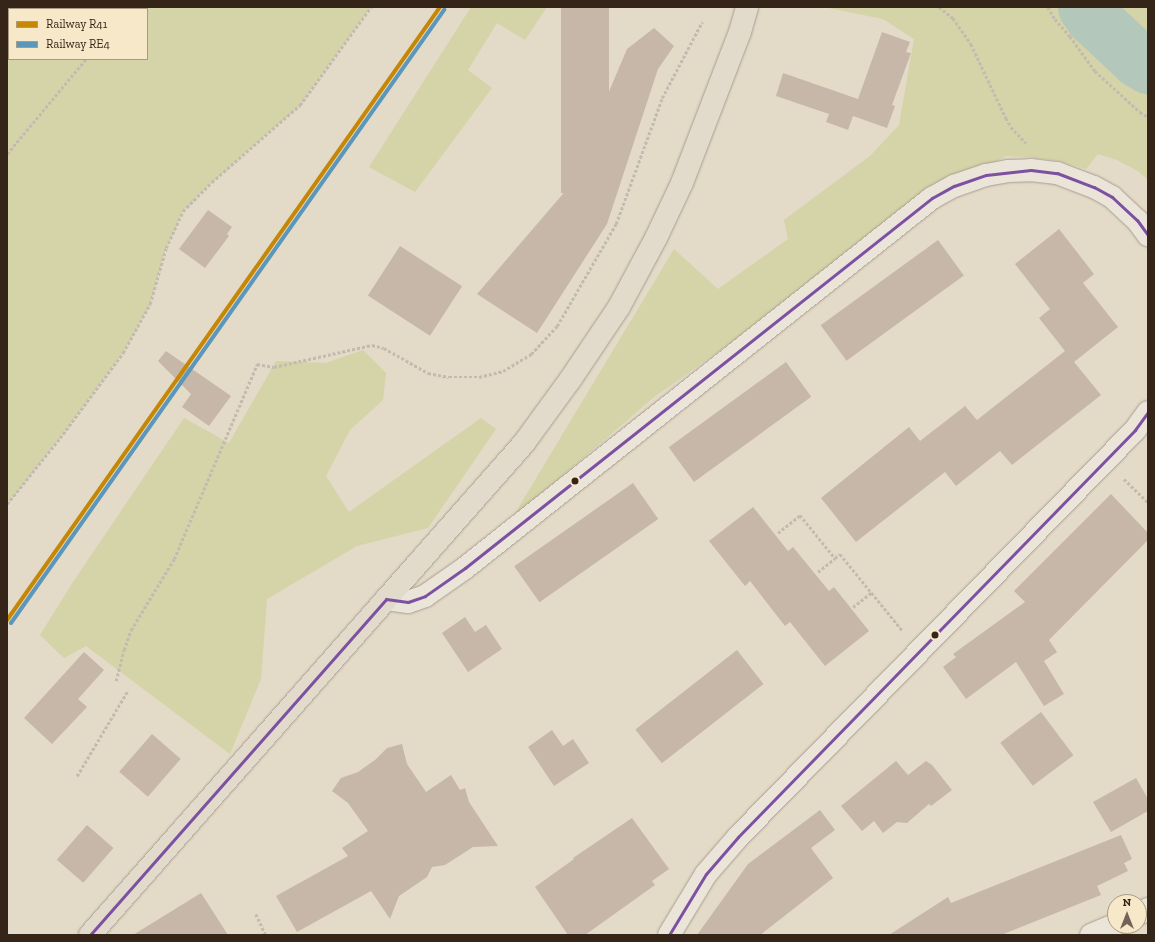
<!DOCTYPE html>
<html>
<head>
<meta charset="utf-8">
<style>
	body { margin:0 }
	#map { position:relative; width:1155px; height:942px; overflow:hidden; background:#e3dac7; font-family:"Zilla Slab",serif }
	div>[style] { position:absolute }
	.green>* { inset:0; background:#d5d3a8 }
	.river>* { height:55px; margin:-27.5px; padding:0 27.5px; transform-origin:27.5px; border-radius:27.5px; background:#b3c8ba }
	.building>* { inset:0; background:#c7b7a8; transform-origin:0 0 }
	.path>* { height:2.5px; margin-top:-1.25px; transform-origin:0; background:repeating-linear-gradient(90deg,#c3bbb0 0 3px,transparent 0 5px) }
	.roads { filter:drop-shadow(0 0 1px #a79e91) drop-shadow(0 0 1px #a79e91) }
	.minor>* { height:22px; margin:-11px; padding:0 11px; transform-origin:11px; border-radius:11px; background:#ebe4d9 }
	.major>* { height:22px; margin:-11px; padding:0 11px; transform-origin:11px; border-radius:11px; background:#e2daca }
	.bus-1>* { height:3px; margin:-1.5px; padding:0 1.5px; transform-origin:1.5px; border-radius:1.5px; background:#7c51a1 }
	.rail-1>* { height:4px; margin:-2px; padding:0 2px; transform-origin:2px; border-radius:2px; background:#c68606 }
	.rail-2>* { height:4px; margin:-2px; padding:0 2px; transform-origin:2px; border-radius:2px; background:#5b96bb }
	.dots>* { width:11px; height:11px; translate:-50% -50%; box-sizing:border-box; border:2px solid #f7e8c9; border-radius:50% }
	span { translate:-50% -50%; white-space:nowrap; text-align:center; line-height:1.15; -webkit-text-stroke:3px #f7e8c9; paint-order:stroke }
	.frame { position:absolute; inset:0; border:8px solid #352519; pointer-events:none }
	.legend { position:absolute; left:8px; top:8px; width:140px; height:52px; box-sizing:border-box; background:#f7e8c9; border:1px solid #a99a83; margin:0; padding:5px 7px; list-style:none; font-size:12px; color:#352519 }
	.legend li { display:flex; align-items:center; gap:8px; height:20px }
	.legend b { width:20px; border:1px solid #a99a83 }
	.north { position:absolute; left:1107px; top:894px; width:40px; height:40px; box-sizing:border-box; background:#f7e8c9; border:1px solid #a99a83; border-radius:50%; rotate:0deg; font-size:11px; font-weight:700; line-height:16px; text-align:center; color:#352519 }
	.north::after { content:''; display:block; margin:auto; width:14px; height:18px; background:#726456; clip-path:polygon(50% 0,100% 100%,50% 72%,0 100%) }
</style>
</head>
<body>
<div id="map">
	<div class="green">
		<i style="clip-path:polygon(evenodd,7px 7px,371px 7px,300px 105px,212px 182px,183px 211px,166px 248px,150px 304px,123px 353px,60px 438px,7px 504px,7px 7px,9px 9px,147px 9px,147px 59px,9px 59px,9px 9px)"></i>
		<i style="clip-path:polygon(471px 7px,547px 7px,525px 40px,497px 23px,468px 70px,492px 88px,415px 192px,369px 167px)"></i>
		<i style="clip-path:polygon(824px 7px,1148px 7px,1148px 180px,1138px 171px,1117px 160px,1098px 154px,1086px 169px,1059px 161px,1028px 157px,1006px 156px,950px 187px,653px 398px,511px 520px,674px 249px,718px 289px,788px 239px,784px 220px,870px 156px,899px 125px,914px 39px,883px 19px)"></i>
		<i style="clip-path:polygon(363px 350px,386px 373px,383px 400px,350px 430px,326px 476px,349px 512px,481px 418px,496px 429px,428px 528px,357px 546px,267px 599px,261px 679px,230px 754px,86px 646px,64px 658px,40px 635px,73px 582px,184px 418px,229px 443px,276px 361px,326px 363px)"></i>
	</div>
	<div class="river">
		<i style="left:1085px;top:7px;width:14px;rotate:54deg"></i>
		<i style="left:1093px;top:18px;width:62px;rotate:43deg"></i>
		<i style="left:1138px;top:60px;width:12px;rotate:31deg"></i>
	</div>
	<div class="building">
		<i style="left:561px;top:7px;width:48px;height:186px"></i>
		<i style="clip-path:polygon(654px 28px,674px 46px,658px 69px,607px 224px,537px 333px,477px 294px,568px 188px,627px 49px)"></i>
		<i style="clip-path:polygon(882px 32px,910px 42px,906px 52px,911px 53px,892px 105px,895px 106px,887px 128px,853px 116px,848px 130px,826px 122px,829px 114px,776px 96px,783px 73px,858px 99px)"></i>
		<i style="clip-path:polygon(208px 210px,232px 227px,227px 234px,229px 236px,205px 268px,179px 249px)"></i>
		<i style="clip-path:polygon(1059px 229px,1094px 274px,1083px 283px,1118px 327px,1074px 362px,1101px 395px,1012px 465px,1000px 451px,956px 486px,945px 472px,856px 542px,821px 498px,909px 427px,920px 441px,965px 406px,977px 420px,1065px 351px,1039px 318px,1050px 309px,1015px 264px)"></i>
		<i style="left:938px;top:240px;width:44px;height:145px;rotate:54deg"></i>
		<i style="left:400px;top:246px;width:74px;height:59px;rotate:33deg"></i>
		<i style="clip-path:polygon(166px 351px,231px 396px,209px 426px,182px 407px,191px 394px,158px 361px)"></i>
		<i style="left:786px;top:362px;width:43px;height:145px;rotate:54deg"></i>
		<i style="left:633px;top:483px;width:44px;height:145px;rotate:55deg"></i>
		<i style="clip-path:polygon(1111px 494px,1148px 533px,1148px 540px,1049px 640px,1057px 652px,1044px 661px,1064px 694px,1044px 706px,1016px 662px,966px 699px,943px 667px,956px 657px,953px 654px,1025px 602px,1014px 591px)"></i>
		<i style="clip-path:polygon(753px 507px,788px 551px,793px 547px,829px 591px,834px 587px,869px 631px,825px 666px,790px 622px,785px 626px,750px 581px,745px 586px,709px 541px)"></i>
		<i style="clip-path:polygon(465px 617px,475px 632px,486px 625px,502px 649px,468px 672px,442px 633px)"></i>
		<i style="left:737px;top:650px;width:43px;height:129px;rotate:52deg"></i>
		<i style="clip-path:polygon(84px 652px,104px 670px,78px 699px,87px 707px,52px 744px,24px 718px)"></i>
		<i style="left:1041px;top:712px;width:54px;height:51px;rotate:53deg"></i>
		<i style="clip-path:polygon(552px 730px,563px 746px,573px 739px,589px 763px,554px 786px,528px 747px)"></i>
		<i style="left:152px;top:734px;width:38px;height:50px;rotate:41deg"></i>
		<i style="clip-path:polygon(402px 744px,407px 764px,426px 792px,451px 775px,460px 790px,465px 788px,469px 802px,498px 846px,473px 847px,445px 865px,432px 867px,427px 877px,399px 896px,390px 919px,371px 891px,297px 932px,276px 896px,348px 856px,342px 848px,368px 831px,348px 803px,332px 791px,341px 778px,358px 772px,375px 760px,387px 748px)"></i>
		<i style="clip-path:polygon(896px 761px,908px 775px,926px 761px,932px 765px,952px 790px,931px 806px,929px 804px,907px 823px,897px 822px,883px 833px,874px 821px,862px 831px,841px 806px)"></i>
		<i style="clip-path:polygon(1136px 778px,1148px 799px,1148px 811px,1111px 832px,1093px 802px)"></i>
		<i style="clip-path:polygon(820px 810px,835px 830px,811px 848px,833px 878px,760px 935px,697px 935px,748px 864px)"></i>
		<i style="clip-path:polygon(632px 818px,669px 869px,652px 881px,655px 885px,585px 935px,568px 935px,535px 887px,574px 859px,573px 858px)"></i>
		<i style="left:87px;top:825px;width:35px;height:46px;rotate:41deg"></i>
		<i style="clip-path:polygon(1121px 835px,1132px 859px,1124px 863px,1128px 871px,1097px 886px,1101px 895px,1001px 935px,889px 935px,948px 897px,951px 903px)"></i>
		<i style="clip-path:polygon(201px 893px,228px 935px,133px 935px)"></i>
	</div>
	<div class="path">
		<i style="left:939px;top:7px;width:18px;rotate:38deg"></i>
		<i style="left:953px;top:18px;width:32px;rotate:55deg"></i>
		<i style="left:971px;top:44px;width:82px;rotate:64.7deg"></i>
		<i style="left:1006px;top:118px;width:10px;rotate:61deg"></i>
		<i style="left:1011px;top:127px;width:22px;rotate:47deg"></i>
		<i style="left:1048px;top:7px;width:14px;rotate:60deg"></i>
		<i style="left:1055px;top:19px;width:23px;rotate:49deg"></i>
		<i style="left:1070px;top:36px;width:43px;rotate:54.5deg"></i>
		<i style="left:1095px;top:71px;width:61px;rotate:42.3deg"></i>
		<i style="left:1140px;top:112px;width:9px;rotate:32deg"></i>
		<i style="left:128px;top:9px;width:3px;rotate:-45deg"></i>
		<i style="left:7px;top:154px;width:124px;rotate:-50.3deg"></i>
		<i style="left:1124px;top:479px;width:33px;rotate:44deg"></i>
		<i style="left:7px;top:504px;width:85px;rotate:-51.2deg"></i>
		<i style="left:60px;top:438px;width:106px;rotate:-53.5deg"></i>
		<i style="left:123px;top:353px;width:56px;rotate:-61.1deg"></i>
		<i style="left:150px;top:304px;width:58px;rotate:-74.1deg"></i>
		<i style="left:166px;top:248px;width:41px;rotate:-65.3deg"></i>
		<i style="left:183px;top:211px;width:41px;rotate:-45deg"></i>
		<i style="left:212px;top:182px;width:117px;rotate:-41.2deg"></i>
		<i style="left:300px;top:105px;width:121px;rotate:-54.1deg"></i>
		<i style="left:778px;top:533px;width:28px;rotate:-39deg"></i>
		<i style="left:800px;top:515px;width:55px;rotate:50.9deg"></i>
		<i style="left:835px;top:558px;width:6px;rotate:-39deg"></i>
		<i style="left:840px;top:554px;width:98px;rotate:50.8deg"></i>
		<i style="left:818px;top:572px;width:22px;rotate:-39deg"></i>
		<i style="left:853px;top:607px;width:23px;rotate:-38deg"></i>
		<i style="left:116px;top:681px;width:32px;rotate:-76deg"></i>
		<i style="left:124px;top:650px;width:21px;rotate:-71deg"></i>
		<i style="left:131px;top:630px;width:83px;rotate:-58.8deg"></i>
		<i style="left:174px;top:559px;width:212px;rotate:-66.9deg"></i>
		<i style="left:257px;top:364px;width:17px;rotate:10deg"></i>
		<i style="left:274px;top:367px;width:100px;rotate:-12.7deg"></i>
		<i style="left:372px;top:345px;width:12px;rotate:14deg"></i>
		<i style="left:384px;top:348px;width:51px;rotate:29.6deg"></i>
		<i style="left:428px;top:373px;width:21px;rotate:11deg"></i>
		<i style="left:449px;top:377px;width:30px"></i>
		<i style="left:479px;top:377px;width:25px;rotate:-14deg"></i>
		<i style="left:503px;top:371px;width:33px;rotate:-31deg"></i>
		<i style="left:531px;top:354px;width:38px;rotate:-47deg"></i>
		<i style="left:557px;top:326px;width:118px;rotate:-60deg"></i>
		<i style="left:616px;top:224px;width:134px;rotate:-69.9deg"></i>
		<i style="left:662px;top:98px;width:86px;rotate:-62.2deg"></i>
		<i style="left:77px;top:776px;width:100px;rotate:-59.3deg"></i>
		<i style="left:256px;top:914px;width:23px;rotate:65deg"></i>
	</div>
	<div class="roads">
		<div class="minor">
			<i style="left:386px;top:599px;width:22px;rotate:8deg"></i>
			<i style="left:408px;top:602px;width:18px;rotate:-19deg"></i>
			<i style="left:425px;top:596px;width:49px;rotate:-35deg"></i>
			<i style="left:465px;top:568px;width:596px;rotate:-38.39deg"></i>
			<i style="left:932px;top:198px;width:25px;rotate:-29deg"></i>
			<i style="left:954px;top:186px;width:34px;rotate:-19deg"></i>
			<i style="left:986px;top:175px;width:22px;rotate:-10deg"></i>
			<i style="left:1008px;top:171px;width:23px;rotate:-2deg"></i>
			<i style="left:1031px;top:170px;width:26px;rotate:7deg"></i>
			<i style="left:1057px;top:173px;width:40px;rotate:21deg"></i>
			<i style="left:1094px;top:187px;width:21px;rotate:29deg"></i>
			<i style="left:1112px;top:197px;width:34px;rotate:43deg"></i>
			<i style="left:1137px;top:220px;width:19px;rotate:54deg"></i>
			<i style="left:1139px;top:914px;width:10px;rotate:-29deg"></i>
			<i style="left:669px;top:935px;width:71px;rotate:-58.8deg"></i>
			<i style="left:706px;top:874px;width:49px;rotate:-49.1deg"></i>
			<i style="left:738px;top:837px;width:569px;rotate:-45.71deg"></i>
			<i style="left:1135px;top:430px;width:22px;rotate:-54deg"></i>
			<i style="left:1091px;top:935px;width:26px;rotate:-23deg"></i>
		</div>
		<div class="major">
			<i style="left:90px;top:935px;width:656px;rotate:-48.58deg"></i>
			<i style="left:524px;top:443px;width:78px;rotate:-53.9deg"></i>
			<i style="left:570px;top:380px;width:88px;rotate:-56.1deg"></i>
			<i style="left:619px;top:307px;width:78px;rotate:-61.8deg"></i>
			<i style="left:656px;top:238px;width:61px;rotate:-64.7deg"></i>
			<i style="left:682px;top:183px;width:162px;rotate:-69deg"></i>
			<i style="left:740px;top:32px;width:26px;rotate:-74deg"></i>
		</div>
	</div>
	<div class="bus-1">
		<i style="left:90px;top:935px;width:448px;rotate:-48.6deg"></i>
		<i style="left:386px;top:599px;width:22px;rotate:8deg"></i>
		<i style="left:408px;top:602px;width:18px;rotate:-19deg"></i>
		<i style="left:425px;top:596px;width:49px;rotate:-35deg"></i>
		<i style="left:465px;top:568px;width:596px;rotate:-38.39deg"></i>
		<i style="left:932px;top:198px;width:25px;rotate:-29deg"></i>
		<i style="left:954px;top:186px;width:34px;rotate:-19deg"></i>
		<i style="left:986px;top:175px;width:45px;rotate:-6.3deg"></i>
		<i style="left:1031px;top:170px;width:26px;rotate:7deg"></i>
		<i style="left:1057px;top:173px;width:40px;rotate:21deg"></i>
		<i style="left:1094px;top:187px;width:21px;rotate:29deg"></i>
		<i style="left:1112px;top:197px;width:34px;rotate:43deg"></i>
		<i style="left:1137px;top:220px;width:19px;rotate:54deg"></i>
		<i style="left:669px;top:935px;width:71px;rotate:-58.8deg"></i>
		<i style="left:706px;top:874px;width:49px;rotate:-49.1deg"></i>
		<i style="left:738px;top:837px;width:569px;rotate:-45.71deg"></i>
		<i style="left:1135px;top:430px;width:22px;rotate:-54deg"></i>
	</div>
	<div class="rail-1">
		<i style="left:7px;top:620px;width:751px;rotate:-54.76deg"></i>
	</div>
	<div class="rail-2">
		<i style="left:11px;top:623px;width:751px;rotate:-54.76deg"></i>
	</div>
	<div class="dots">
		<i style="left:575px;top:481px;background:#352519"></i>
		<i style="left:935px;top:635px;background:#352519"></i>
	</div>
	<div class="frame"></div>
	<ul class="legend">
	<li><b style="height:5px;background:#c68606"></b>Railway R41</li>
	<li><b style="height:5px;background:#5b96bb"></b>Railway RE4</li>
	</ul>
	<div class="north">N</div>
</div>
</body>
</html>
